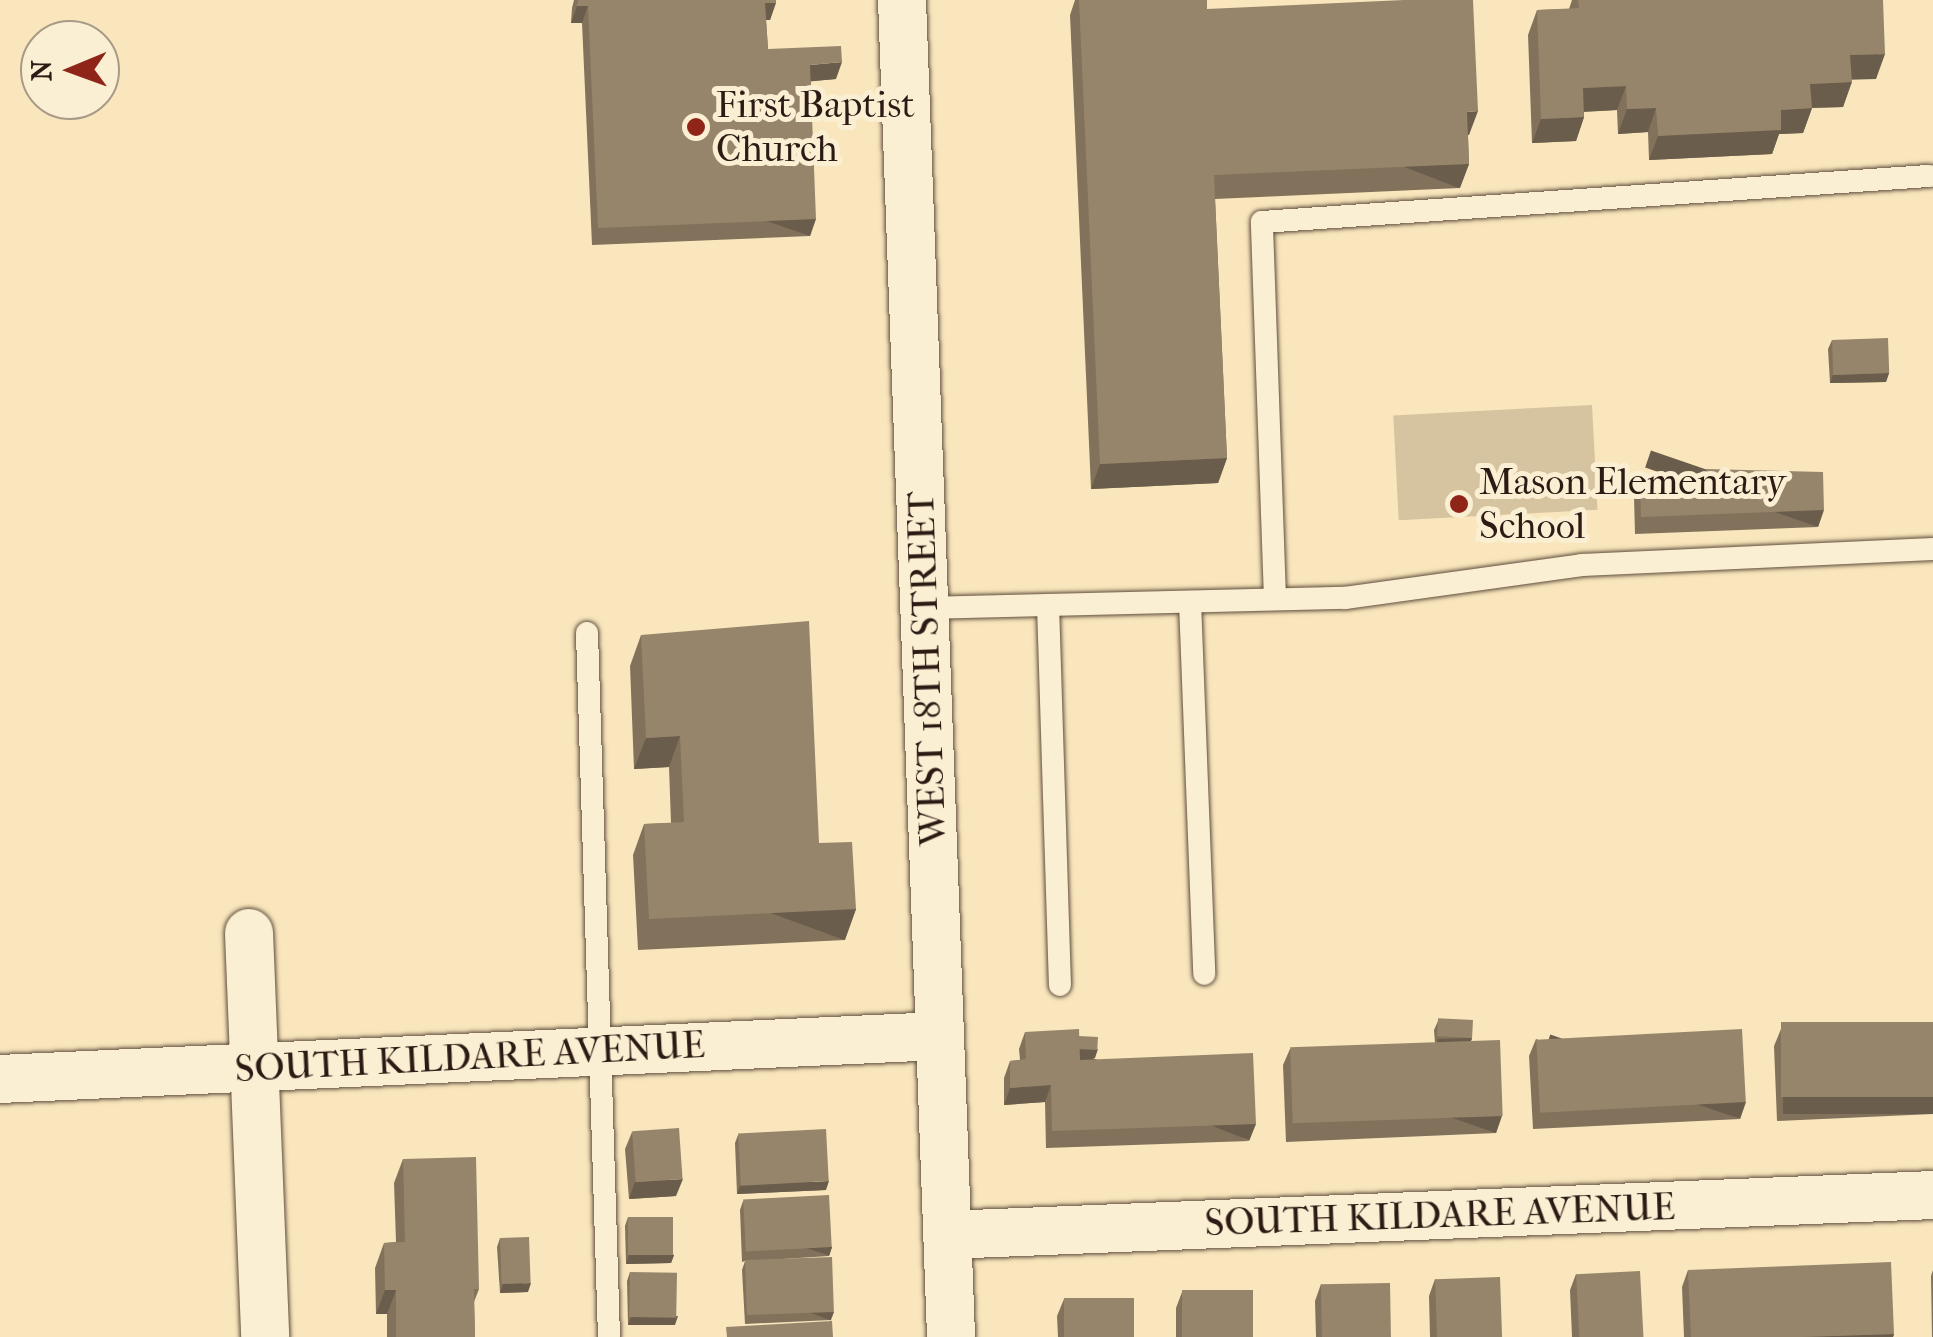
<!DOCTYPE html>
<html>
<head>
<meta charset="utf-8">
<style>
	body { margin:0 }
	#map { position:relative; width:1933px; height:1337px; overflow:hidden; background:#f9e6bc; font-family:"IM FELL French Canon",serif }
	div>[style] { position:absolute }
	.green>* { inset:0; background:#d6c39f; transform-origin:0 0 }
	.roads { filter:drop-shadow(0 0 2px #5f4e3e) drop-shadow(0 0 2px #5f4e3e) }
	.lane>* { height:22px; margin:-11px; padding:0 11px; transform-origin:11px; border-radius:11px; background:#fbefd3 }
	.street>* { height:48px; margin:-24px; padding:0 24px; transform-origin:24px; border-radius:24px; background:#fbefd3 }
	.wall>* { inset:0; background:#82725c }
	.shaded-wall>* { inset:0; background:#6a5d4b; transform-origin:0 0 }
	.building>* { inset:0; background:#97856b; transform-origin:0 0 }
	.dots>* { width:28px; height:28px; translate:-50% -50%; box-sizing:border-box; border:5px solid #fbefd3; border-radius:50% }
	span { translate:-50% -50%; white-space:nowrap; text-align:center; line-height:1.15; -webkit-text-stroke:10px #fbefd3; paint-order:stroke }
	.poi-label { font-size:38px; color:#2c1b14 }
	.left { translate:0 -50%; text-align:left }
	.street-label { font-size:38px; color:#2c1b14 }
	.north { position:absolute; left:20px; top:20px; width:100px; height:100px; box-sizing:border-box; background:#fbefd3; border:2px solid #a89a87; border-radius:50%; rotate:269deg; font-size:28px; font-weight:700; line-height:40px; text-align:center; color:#2c1b14 }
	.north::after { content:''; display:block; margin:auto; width:35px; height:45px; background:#8f2418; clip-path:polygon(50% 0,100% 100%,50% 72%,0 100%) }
</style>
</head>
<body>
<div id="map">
	<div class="green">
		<i style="left:1592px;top:405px;width:105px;height:199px;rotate:87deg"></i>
	</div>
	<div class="roads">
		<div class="lane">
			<i style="left:1275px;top:599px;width:377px;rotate:-92deg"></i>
			<i style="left:1262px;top:222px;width:669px;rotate:-3.95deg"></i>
			<i style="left:1190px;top:602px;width:372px;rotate:87.8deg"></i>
			<i style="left:1048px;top:605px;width:380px;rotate:88.2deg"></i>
			<i style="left:924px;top:608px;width:421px;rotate:-1.4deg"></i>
			<i style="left:1345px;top:598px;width:239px;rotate:-7.9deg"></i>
			<i style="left:1582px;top:565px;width:351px;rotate:-2.6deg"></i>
			<i style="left:587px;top:633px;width:704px;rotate:88.21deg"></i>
		</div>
		<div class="street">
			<i style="left:902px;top:0;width:1338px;rotate:87.9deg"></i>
			<i style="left:249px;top:933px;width:404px;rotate:87.7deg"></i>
			<i style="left:0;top:1079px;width:941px;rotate:-2.62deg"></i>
			<i style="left:947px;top:1235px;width:987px;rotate:-2.32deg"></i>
		</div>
	</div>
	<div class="wall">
		<i style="clip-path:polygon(574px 0,776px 0,770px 20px,766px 20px,768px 49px,836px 79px,811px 81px,810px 236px,592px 245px,582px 23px,571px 23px,572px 8px)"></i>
		<i style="clip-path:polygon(1075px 0,1207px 0,1207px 9px,1469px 135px,1468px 135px,1469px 164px,1460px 188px,1215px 199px,1227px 458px,1218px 483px,1091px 489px,1070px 15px)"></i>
		<i style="clip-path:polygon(1572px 0,1883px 0,1876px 79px,1852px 79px,1843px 107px,1812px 108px,1803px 133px,1779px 134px,1772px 154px,1649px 160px,1648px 132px,1618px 134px,1617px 110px,1584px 112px,1584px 117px,1576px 141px,1532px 143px,1528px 35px,1537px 10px,1569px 9px)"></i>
		<i style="clip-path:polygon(1832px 340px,1889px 373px,1886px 382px,1830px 383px,1828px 349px)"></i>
		<i style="clip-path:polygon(1706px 469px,1818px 527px,1635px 534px,1634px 497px,1640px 480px,1703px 477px)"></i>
		<i style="clip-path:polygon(641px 635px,819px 843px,856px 909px,845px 940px,638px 950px,633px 855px,644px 824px,671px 823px,669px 767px,634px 769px,630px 666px)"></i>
		<i style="clip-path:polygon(1438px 1021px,1472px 1038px,1471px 1041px,1496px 1133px,1286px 1142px,1283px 1065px,1290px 1049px,1435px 1043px,1434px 1030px)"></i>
		<i style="clip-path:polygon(1933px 1022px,1933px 1114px,1777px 1121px,1774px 1046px,1781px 1029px)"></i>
		<i style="clip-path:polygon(1025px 1032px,1079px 1036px,1095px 1058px,1080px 1057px,1080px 1060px,1249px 1141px,1046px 1148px,1045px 1102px,1004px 1105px,1004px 1078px,1010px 1061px,1020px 1060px,1019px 1049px)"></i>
		<i style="clip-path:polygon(1536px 1039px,1740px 1119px,1533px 1129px,1529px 1056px)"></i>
		<i style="clip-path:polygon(632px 1132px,676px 1196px,629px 1199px,625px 1149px)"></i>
		<i style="clip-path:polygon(738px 1135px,826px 1190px,737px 1194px,735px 1143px)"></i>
		<i style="clip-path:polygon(403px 1159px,479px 1289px,474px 1302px,475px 1337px,387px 1337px,387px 1314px,376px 1314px,375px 1268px,384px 1243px,396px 1242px,394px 1183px)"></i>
		<i style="clip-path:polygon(743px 1201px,832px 1247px,829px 1256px,768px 1260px,831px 1320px,745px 1324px,742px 1270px,745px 1261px,742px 1262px,740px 1210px)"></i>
		<i style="clip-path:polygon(628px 1217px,674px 1255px,671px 1263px,626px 1264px,625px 1226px)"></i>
		<i style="clip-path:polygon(500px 1238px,528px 1292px,500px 1293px,497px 1247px)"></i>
		<i style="clip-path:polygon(1688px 1270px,1894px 1334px,1893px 1337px,1684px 1337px,1682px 1287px)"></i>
		<i style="clip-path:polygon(1933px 1270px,1933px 1337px,1932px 1337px,1931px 1276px)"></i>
		<i style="clip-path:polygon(630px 1272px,675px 1325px,628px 1325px,627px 1281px)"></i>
		<i style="clip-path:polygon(1576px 1274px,1643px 1337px,1572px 1337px,1570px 1290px)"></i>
		<i style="clip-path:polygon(1435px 1279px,1502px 1337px,1430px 1337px,1429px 1296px)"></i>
		<i style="clip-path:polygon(1321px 1284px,1391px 1337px,1316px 1337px,1315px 1301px)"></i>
		<i style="clip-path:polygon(1182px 1292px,1253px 1337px,1176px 1337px,1176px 1308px)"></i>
		<i style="clip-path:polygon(1064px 1299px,1134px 1337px,1058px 1337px,1057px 1316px)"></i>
	</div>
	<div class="shaded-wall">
		<i style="clip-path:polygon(765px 3px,776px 3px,770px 20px,759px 20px)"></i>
		<i style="clip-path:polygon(577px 6px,588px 6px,582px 23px,571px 23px)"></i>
		<i style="clip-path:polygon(1885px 54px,1876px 79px,1841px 80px,1850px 55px)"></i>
		<i style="clip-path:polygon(842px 62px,836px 79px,804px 82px,810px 65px)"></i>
		<i style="clip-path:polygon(1852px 82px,1843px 107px,1802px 108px,1810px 84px)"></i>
		<i style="clip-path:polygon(1626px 86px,1617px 110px,1574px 112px,1583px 88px)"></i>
		<i style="clip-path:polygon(1656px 108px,1648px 132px,1618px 134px,1627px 109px)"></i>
		<i style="clip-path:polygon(1812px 108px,1803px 133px,1779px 134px,1772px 154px,1649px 160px,1658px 136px,1781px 110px)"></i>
		<i style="clip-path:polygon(1478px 111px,1469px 135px,1458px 136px,1467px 112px)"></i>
		<i style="clip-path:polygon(1584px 117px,1576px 141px,1532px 143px,1541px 119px)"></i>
		<i style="left:1469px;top:164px;width:26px;height:255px;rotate:111deg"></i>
		<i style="left:816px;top:219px;width:18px;height:218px;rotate:109deg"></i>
		<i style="clip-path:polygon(1889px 373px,1886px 382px,1830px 383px,1833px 375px)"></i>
		<i style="clip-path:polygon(1227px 458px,1218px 483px,1091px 489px,1100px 464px)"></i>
		<i style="left:1824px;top:510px;width:18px;height:183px;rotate:109deg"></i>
		<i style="clip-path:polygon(680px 736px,669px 767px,634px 769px,646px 738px)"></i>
		<i style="left:856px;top:909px;width:33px;height:207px;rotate:110deg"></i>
		<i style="clip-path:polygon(1472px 1038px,1469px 1047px,1435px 1048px,1438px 1039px)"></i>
		<i style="clip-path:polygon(1079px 1049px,1098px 1049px,1095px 1058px,1075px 1057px)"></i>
		<i style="clip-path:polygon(1051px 1085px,1045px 1102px,1004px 1105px,1010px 1088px)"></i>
		<i style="left:1933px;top:1097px;width:17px;height:150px;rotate:90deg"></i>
		<i style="left:1746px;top:1102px;width:18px;height:207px;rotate:109deg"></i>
		<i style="left:1502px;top:1116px;width:18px;height:210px;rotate:109deg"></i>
		<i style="left:1256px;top:1124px;width:18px;height:204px;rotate:112deg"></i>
		<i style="clip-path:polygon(683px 1179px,676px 1196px,629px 1199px,635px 1182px)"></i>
		<i style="clip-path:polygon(829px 1181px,826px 1190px,737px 1194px,740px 1186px)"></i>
		<i style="left:832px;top:1247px;width:9px;height:87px;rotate:108deg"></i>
		<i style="clip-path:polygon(629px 1255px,674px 1255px,671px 1263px,626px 1264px)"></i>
		<i style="clip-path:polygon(531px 1283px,528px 1292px,500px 1293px,503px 1284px)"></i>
		<i style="clip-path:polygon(385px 1290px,396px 1290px,387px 1314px,376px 1314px)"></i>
		<i style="left:834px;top:1312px;width:9px;height:86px;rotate:111deg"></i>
		<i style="clip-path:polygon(678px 1316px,675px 1325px,628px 1325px,631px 1317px)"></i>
		<i style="clip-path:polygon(1894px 1334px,1893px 1337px,1802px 1337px)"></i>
	</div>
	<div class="building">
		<i style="clip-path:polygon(578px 0,776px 0,776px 3px,765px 3px,768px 49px,841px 46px,842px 62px,810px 65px,816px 219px,598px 228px,588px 6px,577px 6px)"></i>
		<i style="clip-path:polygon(1079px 0,1207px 0,1207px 9px,1404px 0,1473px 0,1478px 111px,1467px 112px,1469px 164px,1214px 175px,1227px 458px,1100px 464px)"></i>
		<i style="clip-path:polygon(1578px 0,1883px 0,1885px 54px,1850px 55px,1852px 82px,1810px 84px,1812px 108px,1781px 110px,1781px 130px,1658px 136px,1656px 108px,1627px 109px,1626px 86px,1583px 88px,1584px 117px,1541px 119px,1537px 10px,1579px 8px)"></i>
		<i style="left:1888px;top:338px;width:35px;height:56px;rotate:88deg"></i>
		<i style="clip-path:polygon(1706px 469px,1823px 472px,1824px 510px,1641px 517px,1640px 480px,1706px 477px)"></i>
		<i style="clip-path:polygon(809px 621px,819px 843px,852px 842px,856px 909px,649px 919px,644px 824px,684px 822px,680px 736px,646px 738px,641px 635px)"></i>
		<i style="left:1473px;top:1020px;width:18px;height:35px;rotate:93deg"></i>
		<i style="left:1933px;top:1022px;width:75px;height:152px;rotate:90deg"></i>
		<i style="clip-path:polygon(1079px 1029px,1080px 1060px,1253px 1053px,1256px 1124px,1052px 1131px,1051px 1085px,1010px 1088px,1010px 1061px,1026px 1059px,1025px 1032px)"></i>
		<i style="left:1742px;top:1029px;width:73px;height:206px;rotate:87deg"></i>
		<i style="left:1079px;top:1036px;width:19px;height:13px;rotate:3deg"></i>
		<i style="left:1500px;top:1040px;width:76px;height:210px;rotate:88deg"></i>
		<i style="left:679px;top:1128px;width:51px;height:47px;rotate:86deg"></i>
		<i style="left:826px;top:1129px;width:52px;height:88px;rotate:87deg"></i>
		<i style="clip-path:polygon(476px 1157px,479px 1289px,474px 1289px,475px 1337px,396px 1337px,396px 1290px,385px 1290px,384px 1243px,405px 1242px,403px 1159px)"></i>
		<i style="left:829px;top:1195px;width:52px;height:86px;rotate:87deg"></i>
		<i style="left:628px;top:1217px;width:45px;height:38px"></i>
		<i style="left:529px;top:1237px;width:46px;height:29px;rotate:88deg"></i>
		<i style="left:832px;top:1257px;width:55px;height:87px;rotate:88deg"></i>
		<i style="clip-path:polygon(1891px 1262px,1894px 1334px,1802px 1337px,1691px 1337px,1688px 1270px)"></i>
		<i style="left:1640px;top:1271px;width:66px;height:64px;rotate:87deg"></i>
		<i style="left:630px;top:1272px;width:47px;height:45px;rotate:1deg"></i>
		<i style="left:1500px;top:1277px;width:60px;height:65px;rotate:88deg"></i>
		<i style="left:1390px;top:1283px;width:54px;height:69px;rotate:89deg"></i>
		<i style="left:1253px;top:1290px;width:47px;height:71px;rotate:90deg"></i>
		<i style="left:1134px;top:1298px;width:39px;height:70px;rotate:90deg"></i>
		<i style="clip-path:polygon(832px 1321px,833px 1337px,727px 1337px,726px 1327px)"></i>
	</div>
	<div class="dots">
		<i style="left:696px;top:127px;background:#8f2418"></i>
		<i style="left:1459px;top:504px;background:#8f2418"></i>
	</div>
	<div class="poi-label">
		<span class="left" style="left:716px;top:127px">First Baptist<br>Church</span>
		<span class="left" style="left:1479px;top:504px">Mason Elementary<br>School</span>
	</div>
	<div class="street-label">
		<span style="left:927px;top:669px;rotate:-92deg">WEST 18TH STREET</span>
		<span style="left:470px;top:1057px;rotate:-3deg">SOUTH KILDARE AVENUE</span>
		<span style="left:1440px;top:1215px;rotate:-2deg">SOUTH KILDARE AVENUE</span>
	</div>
	<div class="north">N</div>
</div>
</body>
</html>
